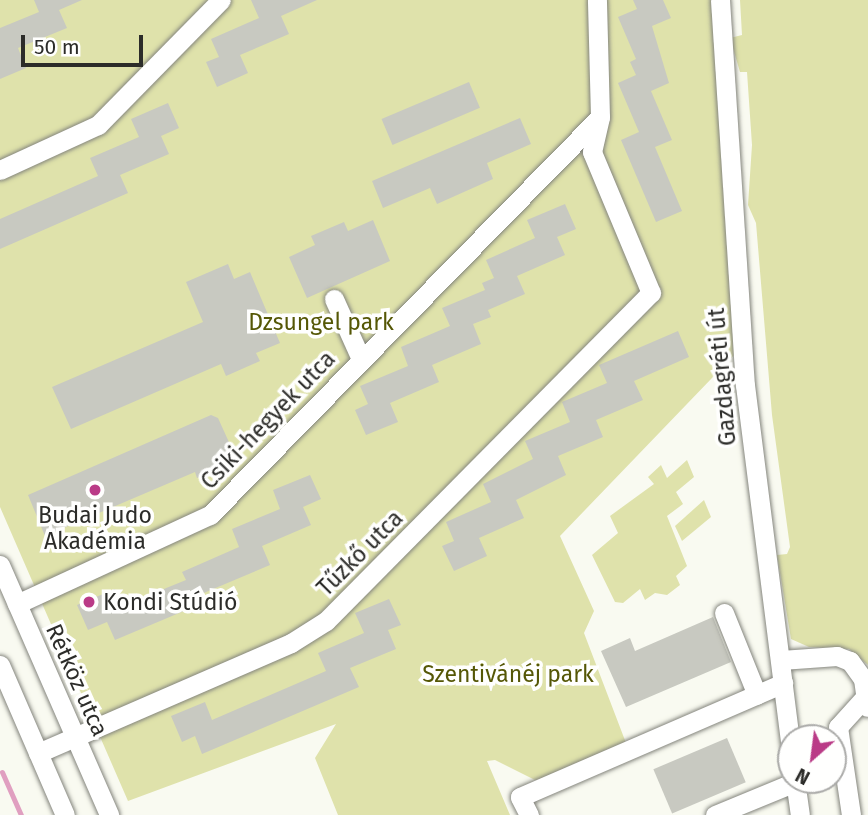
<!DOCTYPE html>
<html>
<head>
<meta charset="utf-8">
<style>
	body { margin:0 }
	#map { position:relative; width:868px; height:815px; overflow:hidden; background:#f9faf1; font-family:"Fira Sans",sans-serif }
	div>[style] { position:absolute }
	.green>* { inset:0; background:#dfe2ab }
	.stream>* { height:5px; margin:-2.5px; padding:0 2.5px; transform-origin:2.5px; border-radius:2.5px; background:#e09fc0 }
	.building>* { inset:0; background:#c8c9c1; transform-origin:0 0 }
	.roads { filter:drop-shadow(0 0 2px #84857d) drop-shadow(0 0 2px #84857d) }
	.minor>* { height:19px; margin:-9.5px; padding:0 9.5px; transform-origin:9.5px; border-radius:9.5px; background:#fff }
	.dots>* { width:19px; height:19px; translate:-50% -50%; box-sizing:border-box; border:4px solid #fffffe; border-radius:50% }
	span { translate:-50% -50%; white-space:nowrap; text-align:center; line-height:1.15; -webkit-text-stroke:7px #fffffe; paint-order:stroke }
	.park-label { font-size:23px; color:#555706 }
	.street-label { font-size:23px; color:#2c2c29 }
	.poi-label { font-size:23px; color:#2c2c29 }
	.left { translate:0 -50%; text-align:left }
	.north { position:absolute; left:777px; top:724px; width:70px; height:70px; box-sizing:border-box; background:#fffffe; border:2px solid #ababa9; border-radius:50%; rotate:208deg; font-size:19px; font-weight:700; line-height:28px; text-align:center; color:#2c2c29 }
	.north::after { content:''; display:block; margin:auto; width:24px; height:32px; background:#ba3b87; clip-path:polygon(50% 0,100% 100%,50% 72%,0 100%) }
	.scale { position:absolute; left:21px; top:35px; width:122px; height:32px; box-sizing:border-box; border:4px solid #2c2c29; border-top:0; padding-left:9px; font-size:21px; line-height:24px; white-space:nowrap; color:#2c2c29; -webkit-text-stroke:5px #fffffe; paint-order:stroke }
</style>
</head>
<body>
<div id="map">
	<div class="green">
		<i style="clip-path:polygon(0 0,711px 0,737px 352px,560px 536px,594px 611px,584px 633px,626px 743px,537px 781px,495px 760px,487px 761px,510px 815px,338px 815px,315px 758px,336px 724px,128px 801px,0 507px)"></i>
		<i style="clip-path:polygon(740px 0,868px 0,868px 665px,849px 649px,809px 647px,791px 639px,777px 555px,787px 554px,790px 547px,772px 415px,756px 223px,748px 205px,752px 145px,747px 72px,740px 72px,730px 38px,742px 35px)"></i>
		<i style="clip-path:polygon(687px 460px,694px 477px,676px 492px,683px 504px,667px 516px,687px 566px,676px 576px,680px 585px,667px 595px,655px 593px,645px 600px,640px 589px,623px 603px,615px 602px,592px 555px,618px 533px,610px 516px,654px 484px,648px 477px,661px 465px,667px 478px)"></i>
		<i style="clip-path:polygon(704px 500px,711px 517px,682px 541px,675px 526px)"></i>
	</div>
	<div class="stream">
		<i style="left:2px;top:772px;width:47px;rotate:66.2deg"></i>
	</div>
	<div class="building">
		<i style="clip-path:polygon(34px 0,82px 0,59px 10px,67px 28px,18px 48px,26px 68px,0 79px,0 28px,39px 12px)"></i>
		<i style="clip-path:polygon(251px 0,317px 0,281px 16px,289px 34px,240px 55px,248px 73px,217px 87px,206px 62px,219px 57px,211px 39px,259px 18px)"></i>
		<i style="clip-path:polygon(633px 0,663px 0,671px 18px,652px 26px,669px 83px,651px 91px,672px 140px,655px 147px,682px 211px,656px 222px,621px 140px,639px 132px,618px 83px,636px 75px,630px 62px,636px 59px,618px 17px,637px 9px)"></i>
		<i style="left:469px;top:82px;width:28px;height:95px;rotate:67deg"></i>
		<i style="clip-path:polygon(168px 103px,179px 128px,161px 136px,169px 154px,120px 175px,128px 193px,0 249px,0 219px,98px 176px,90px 158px,139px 137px,131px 119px)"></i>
		<i style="clip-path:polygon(520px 118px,531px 144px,487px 163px,493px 179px,437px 204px,430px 188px,383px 208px,372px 181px)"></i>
		<i style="clip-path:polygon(565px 204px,576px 229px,557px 237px,565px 255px,517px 276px,525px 294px,488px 310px,491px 317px,473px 324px,481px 344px,432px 365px,439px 382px,390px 403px,398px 422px,366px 435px,355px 410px,368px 404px,360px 386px,408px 366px,401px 347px,450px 326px,442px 308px,485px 290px,482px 283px,494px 278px,486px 260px,535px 238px,527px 220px)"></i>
		<i style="clip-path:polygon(373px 220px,390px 261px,307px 298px,289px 257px,315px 245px,311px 236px,344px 222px,348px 231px)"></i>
		<i style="clip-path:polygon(228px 264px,234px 279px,250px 272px,280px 343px,256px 353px,260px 361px,226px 376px,221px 364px,71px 429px,52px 387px,203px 322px,186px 282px)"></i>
		<i style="clip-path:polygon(678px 331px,689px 357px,634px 381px,643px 400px,596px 420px,603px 437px,558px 456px,566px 475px,516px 500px,524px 518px,479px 538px,487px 556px,454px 571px,442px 546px,454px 541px,446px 522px,491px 502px,483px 484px,533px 459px,525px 441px,570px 422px,562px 402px,607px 383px,599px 365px)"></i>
		<i style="clip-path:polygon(211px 415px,218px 418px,233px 451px,223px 455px,227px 465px,197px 478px,195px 472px,45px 536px,28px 495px)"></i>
		<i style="clip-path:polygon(310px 475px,321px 499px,303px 507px,311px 525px,262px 546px,270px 565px,187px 600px,191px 608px,115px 640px,107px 622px,88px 630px,77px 605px,115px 589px,122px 606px,186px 580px,182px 572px,239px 547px,232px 529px,280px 509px,273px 490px)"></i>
		<i style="clip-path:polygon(389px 599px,401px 625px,388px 630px,396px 649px,350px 668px,359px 687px,202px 754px,195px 736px,182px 742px,171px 716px,205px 702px,212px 720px,326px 671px,318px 653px,364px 633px,355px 613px)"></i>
		<i style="clip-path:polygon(713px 617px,731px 662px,626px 707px,601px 651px,630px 638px,635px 651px)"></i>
		<i style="left:727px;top:738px;width:48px;height:80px;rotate:67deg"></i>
	</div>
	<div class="roads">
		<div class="minor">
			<i style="left:720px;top:0;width:386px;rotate:86.3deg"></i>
			<i style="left:745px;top:385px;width:366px;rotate:82.8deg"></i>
			<i style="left:0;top:170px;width:108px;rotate:-24.7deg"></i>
			<i style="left:98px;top:125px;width:175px;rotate:-45.5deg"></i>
			<i style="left:334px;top:299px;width:66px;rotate:65.8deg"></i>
			<i style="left:0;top:565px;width:273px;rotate:66.4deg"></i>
			<i style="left:17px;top:604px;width:213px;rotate:-24.8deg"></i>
			<i style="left:210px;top:515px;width:556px;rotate:-45.58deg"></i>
			<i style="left:724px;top:613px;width:88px;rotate:68.1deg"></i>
			<i style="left:781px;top:660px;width:56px;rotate:-4.1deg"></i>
			<i style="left:837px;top:656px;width:14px;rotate:21deg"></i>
			<i style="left:850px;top:661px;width:22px;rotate:54deg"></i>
			<i style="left:863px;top:679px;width:28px;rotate:82deg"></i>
			<i style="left:0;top:665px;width:163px;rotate:66.6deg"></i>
			<i style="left:38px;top:753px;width:276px;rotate:-23.5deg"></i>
			<i style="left:291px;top:643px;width:41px;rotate:-32.2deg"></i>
			<i style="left:326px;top:621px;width:462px;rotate:-45.3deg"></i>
			<i style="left:651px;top:293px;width:153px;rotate:-112.7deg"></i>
			<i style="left:592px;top:152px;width:36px;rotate:-77deg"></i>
			<i style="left:600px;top:117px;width:117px;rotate:-91.5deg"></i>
			<i style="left:795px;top:780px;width:35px;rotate:82deg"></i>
			<i style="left:529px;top:815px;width:20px;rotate:-117deg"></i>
			<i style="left:520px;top:797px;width:287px;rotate:-23.4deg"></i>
			<i style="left:715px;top:815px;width:87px;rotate:-22.4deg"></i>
			<i style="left:851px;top:815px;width:89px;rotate:-98.4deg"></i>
			<i style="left:838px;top:727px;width:42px;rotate:-47.9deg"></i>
		</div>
	</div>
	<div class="dots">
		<i style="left:95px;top:490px;background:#ba3b87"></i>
		<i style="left:89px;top:602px;background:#ba3b87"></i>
	</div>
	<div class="park-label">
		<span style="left:321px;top:322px">Dzsungel park</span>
		<span style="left:508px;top:674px">Szentivánéj park</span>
	</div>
	<div class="street-label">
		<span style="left:722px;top:377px;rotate:-95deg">Gazdagréti út</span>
		<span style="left:268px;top:420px;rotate:-46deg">Csiki-hegyek utca</span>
		<span style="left:360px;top:553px;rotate:-45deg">Tűzkő utca</span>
		<span style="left:77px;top:680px;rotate:66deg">Rétköz utca</span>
	</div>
	<div class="poi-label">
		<span style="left:95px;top:528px">Budai Judo<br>Akadémia</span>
		<span class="left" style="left:103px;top:602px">Kondi Stúdió</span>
	</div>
	<div class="north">N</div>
	<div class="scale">50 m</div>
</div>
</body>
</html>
